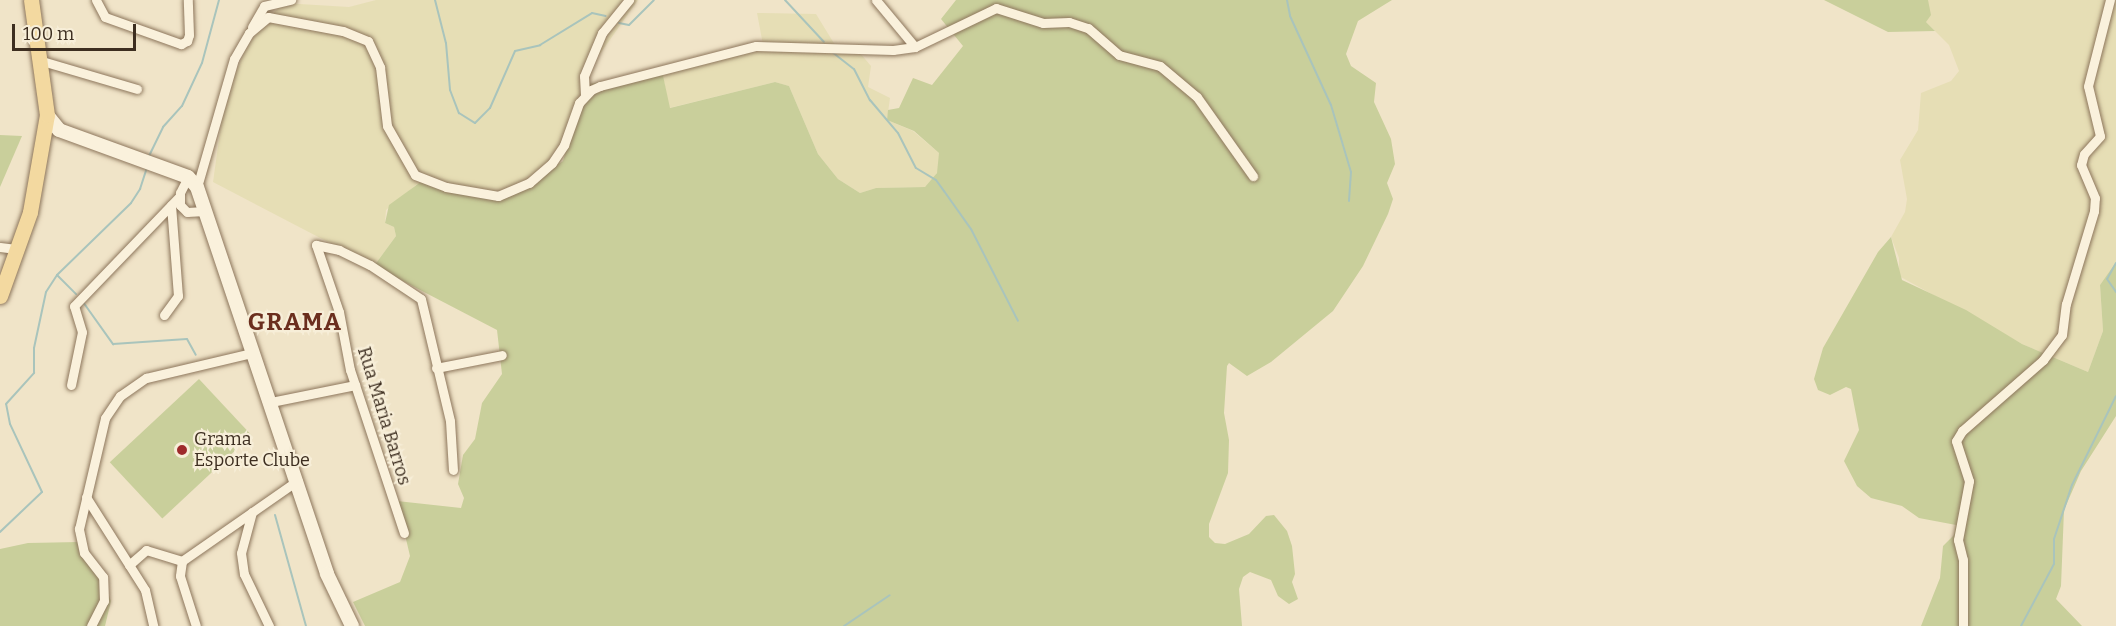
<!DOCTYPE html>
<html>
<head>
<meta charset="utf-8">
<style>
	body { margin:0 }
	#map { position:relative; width:2116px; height:626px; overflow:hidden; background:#f0e4c8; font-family:Bitter,serif }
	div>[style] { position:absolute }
	.farmland>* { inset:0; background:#e6deb5 }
	.green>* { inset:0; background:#c9cf9b; transform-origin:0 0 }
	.stream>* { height:2px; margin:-1px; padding:0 1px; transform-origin:1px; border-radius:1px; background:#a9c4bc }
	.roads { filter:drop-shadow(0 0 2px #8d765c) drop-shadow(0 0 2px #8d765c) }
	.street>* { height:9px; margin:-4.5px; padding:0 4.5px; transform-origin:4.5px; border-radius:4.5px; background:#faf1dc }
	.secondary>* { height:14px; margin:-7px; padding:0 7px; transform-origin:7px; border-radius:7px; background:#faf1dc }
	.primary>* { height:15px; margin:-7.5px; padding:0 7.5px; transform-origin:7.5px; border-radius:7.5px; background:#f3d9a0 }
	.dots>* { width:16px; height:16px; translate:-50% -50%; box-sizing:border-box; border:3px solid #f7eed8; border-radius:50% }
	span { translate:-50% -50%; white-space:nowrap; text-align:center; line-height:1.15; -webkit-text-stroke:4.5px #f7eed8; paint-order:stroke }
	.street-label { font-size:18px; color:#3d2e20 }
	.poi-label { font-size:18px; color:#3d2e20 }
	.left { translate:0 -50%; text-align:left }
	.district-label { font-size:24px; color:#6b2e1e; font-weight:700; letter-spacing:1.5px }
	.scale { position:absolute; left:12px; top:24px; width:124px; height:27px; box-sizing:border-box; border:3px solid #3d2e20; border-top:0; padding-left:8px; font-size:18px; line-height:21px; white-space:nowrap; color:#3d2e20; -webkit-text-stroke:4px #f7eed8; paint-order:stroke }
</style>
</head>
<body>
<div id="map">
	<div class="farmland">
		<i style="clip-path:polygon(376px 0,638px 0,590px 68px,570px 142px,558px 166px,506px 198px,417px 184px,386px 210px,385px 223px,394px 227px,396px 236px,374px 266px,213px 182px,225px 97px,246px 48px,262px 25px,283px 3px,349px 7px)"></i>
		<i style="clip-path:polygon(1928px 0,2116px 0,2116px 262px,2100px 285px,2103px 331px,2088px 372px,2022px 344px,1899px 276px,1899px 258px,1891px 237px,1905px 212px,1907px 199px,1900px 160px,1918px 130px,1921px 93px,1951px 81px,1959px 71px,1949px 45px,1926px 22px)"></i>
		<i style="clip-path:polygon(757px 13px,816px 14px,835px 45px,860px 53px,871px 66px,868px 87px,890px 98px,887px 120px,913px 131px,939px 153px,941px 164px,933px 181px,925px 187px,876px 188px,860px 193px,838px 179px,818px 154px,789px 86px,775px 82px,669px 108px,662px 71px,764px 50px)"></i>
	</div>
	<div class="green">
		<i style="clip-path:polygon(956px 0,1392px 0,1358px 21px,1346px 54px,1351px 66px,1376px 83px,1374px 102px,1391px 139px,1395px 164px,1387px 183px,1393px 199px,1388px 214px,1363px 266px,1333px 311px,1271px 362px,1247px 376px,1229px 363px,1227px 366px,1224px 413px,1229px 440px,1228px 473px,1209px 524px,1209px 537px,1215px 543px,1225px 544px,1249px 534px,1266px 516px,1274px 515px,1287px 531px,1292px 546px,1295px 574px,1292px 582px,1298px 599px,1289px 604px,1278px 596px,1271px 580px,1250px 572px,1243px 577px,1239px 589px,1242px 626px,365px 626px,353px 602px,400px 582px,410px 556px,397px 501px,461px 508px,464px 498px,458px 484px,463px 455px,475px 439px,482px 403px,502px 374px,497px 330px,374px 266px,396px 236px,394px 227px,385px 223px,389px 205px,422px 181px,512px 196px,563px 161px,584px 85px,662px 71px,670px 108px,775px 82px,789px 86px,818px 154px,838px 179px,860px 193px,876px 188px,925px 187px,937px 173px,939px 153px,914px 131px,887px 120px,888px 110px,899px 108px,913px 78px,932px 85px,963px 46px,941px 19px)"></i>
		<i style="clip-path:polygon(1824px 0,1928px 0,1931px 15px,1926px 22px,1935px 31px,1888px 32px)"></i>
		<i style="clip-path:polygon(0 135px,22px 136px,0 187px)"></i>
		<i style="clip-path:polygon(1891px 237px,1902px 280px,1966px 310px,2022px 344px,2088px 372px,2103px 331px,2100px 285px,2116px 262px,2116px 416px,2081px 471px,2064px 510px,2061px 586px,2056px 599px,2082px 626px,1921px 626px,1940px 578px,1943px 546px,1954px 535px,1956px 525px,1919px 518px,1902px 506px,1871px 498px,1857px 486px,1844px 461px,1859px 430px,1851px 389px,1846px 387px,1830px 395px,1818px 390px,1814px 379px,1823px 348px,1878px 252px)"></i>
		<i style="left:199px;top:379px;width:77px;height:122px;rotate:47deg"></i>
		<i style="clip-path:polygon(79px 542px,108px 593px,111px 601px,105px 626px,0 626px,0 549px,28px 543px)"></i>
	</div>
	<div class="stream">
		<i style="left:435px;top:0;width:44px;rotate:75.7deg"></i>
		<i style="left:446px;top:43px;width:47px;rotate:85.1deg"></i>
		<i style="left:450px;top:90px;width:25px;rotate:69deg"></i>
		<i style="left:459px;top:113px;width:19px;rotate:32deg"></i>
		<i style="left:475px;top:123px;width:21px;rotate:-45deg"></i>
		<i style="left:490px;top:108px;width:62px;rotate:-66.3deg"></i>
		<i style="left:515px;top:51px;width:26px;rotate:-13deg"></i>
		<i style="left:540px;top:45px;width:61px;rotate:-31.6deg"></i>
		<i style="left:592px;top:13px;width:14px;rotate:12deg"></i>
		<i style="left:785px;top:0;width:57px;rotate:47.1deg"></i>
		<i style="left:1287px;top:0;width:16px;rotate:79deg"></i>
		<i style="left:1290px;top:16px;width:98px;rotate:65.3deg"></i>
		<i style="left:1331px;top:105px;width:70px;rotate:73.4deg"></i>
		<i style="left:1351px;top:172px;width:29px;rotate:94deg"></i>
		<i style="left:619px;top:23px;width:10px;rotate:11deg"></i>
		<i style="left:629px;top:25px;width:35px;rotate:-45deg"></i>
		<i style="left:832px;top:52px;width:28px;rotate:38deg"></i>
		<i style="left:854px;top:69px;width:35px;rotate:63deg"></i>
		<i style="left:870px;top:100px;width:43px;rotate:49.7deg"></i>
		<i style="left:898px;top:133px;width:39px;rotate:63deg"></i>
		<i style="left:916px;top:168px;width:23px;rotate:31deg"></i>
		<i style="left:936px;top:180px;width:14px;rotate:54deg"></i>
		<i style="left:944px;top:191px;width:47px;rotate:54.6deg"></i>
		<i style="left:971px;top:229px;width:103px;rotate:62.9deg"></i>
		<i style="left:149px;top:156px;width:32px;rotate:-64deg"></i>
		<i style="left:163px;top:127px;width:28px;rotate:-48deg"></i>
		<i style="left:182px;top:106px;width:47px;rotate:-65.1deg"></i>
		<i style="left:202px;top:63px;width:65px;rotate:-74.9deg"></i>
		<i style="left:2116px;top:263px;width:18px;rotate:119deg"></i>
		<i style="left:2107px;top:279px;width:16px;rotate:55deg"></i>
		<i style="left:57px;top:275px;width:27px;rotate:45deg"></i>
		<i style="left:83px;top:302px;width:52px;rotate:54.5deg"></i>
		<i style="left:113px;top:344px;width:74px;rotate:-3.9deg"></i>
		<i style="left:187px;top:339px;width:18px;rotate:61deg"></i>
		<i style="left:275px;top:515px;width:115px;rotate:74.4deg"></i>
		<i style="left:0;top:532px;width:58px;rotate:-43.6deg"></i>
		<i style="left:42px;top:492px;width:75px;rotate:-115.2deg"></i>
		<i style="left:10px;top:424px;width:20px;rotate:-101deg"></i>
		<i style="left:6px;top:404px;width:42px;rotate:-47.9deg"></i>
		<i style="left:34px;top:373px;width:25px;rotate:-90deg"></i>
		<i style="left:34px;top:348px;width:57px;rotate:-77.9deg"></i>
		<i style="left:46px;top:292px;width:20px;rotate:-57deg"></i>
		<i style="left:57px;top:275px;width:103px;rotate:-44.2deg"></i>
		<i style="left:131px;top:203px;width:17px;rotate:-57deg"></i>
		<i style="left:140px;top:189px;width:23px;rotate:-72deg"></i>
		<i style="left:844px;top:626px;width:55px;rotate:-34deg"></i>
		<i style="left:2021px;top:626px;width:70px;rotate:-62deg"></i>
		<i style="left:2054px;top:564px;width:25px;rotate:-90deg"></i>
		<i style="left:2054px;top:539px;width:57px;rotate:-71.6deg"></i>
		<i style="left:2072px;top:485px;width:99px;rotate:-63.7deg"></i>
	</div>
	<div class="roads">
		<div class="street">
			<i style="left:96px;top:0;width:19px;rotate:62deg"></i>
			<i style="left:105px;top:17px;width:81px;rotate:19.6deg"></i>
			<i style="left:181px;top:44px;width:7px;rotate:-27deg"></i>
			<i style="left:187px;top:41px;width:6px;rotate:-72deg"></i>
			<i style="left:189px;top:35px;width:35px;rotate:-92deg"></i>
			<i style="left:876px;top:0;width:61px;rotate:50.3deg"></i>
			<i style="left:252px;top:27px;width:24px;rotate:-60deg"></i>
			<i style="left:264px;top:6px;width:28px;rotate:-13deg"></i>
			<i style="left:42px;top:61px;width:99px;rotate:16.4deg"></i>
			<i style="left:585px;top:95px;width:19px;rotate:-93deg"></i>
			<i style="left:584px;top:76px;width:47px;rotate:-67.3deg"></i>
			<i style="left:602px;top:33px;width:43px;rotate:-50.7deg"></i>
			<i style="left:188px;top:177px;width:18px;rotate:117deg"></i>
			<i style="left:180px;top:193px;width:12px;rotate:90deg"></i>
			<i style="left:180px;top:205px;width:10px;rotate:45deg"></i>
			<i style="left:187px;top:212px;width:18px;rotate:-3deg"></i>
			<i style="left:197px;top:187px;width:133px;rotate:-73.9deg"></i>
			<i style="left:234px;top:59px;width:30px;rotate:-60deg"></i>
			<i style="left:249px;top:33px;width:25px;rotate:-40deg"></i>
			<i style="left:268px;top:17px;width:76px;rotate:10.6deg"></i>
			<i style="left:343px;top:31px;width:27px;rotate:22deg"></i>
			<i style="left:368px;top:41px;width:29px;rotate:65deg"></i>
			<i style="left:380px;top:67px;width:59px;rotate:83.2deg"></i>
			<i style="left:387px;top:126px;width:56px;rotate:60.3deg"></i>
			<i style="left:415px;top:175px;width:33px;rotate:21deg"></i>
			<i style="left:446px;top:187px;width:53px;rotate:9.8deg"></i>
			<i style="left:498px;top:196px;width:34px;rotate:-23deg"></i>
			<i style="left:529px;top:183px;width:30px;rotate:-41deg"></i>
			<i style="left:552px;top:163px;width:22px;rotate:-56deg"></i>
			<i style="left:564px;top:145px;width:45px;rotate:-70.3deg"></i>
			<i style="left:579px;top:103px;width:18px;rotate:-47deg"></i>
			<i style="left:591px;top:90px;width:10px;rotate:-24deg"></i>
			<i style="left:600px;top:86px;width:161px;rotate:-14.4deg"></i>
			<i style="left:756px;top:46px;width:137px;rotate:1.7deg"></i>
			<i style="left:893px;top:50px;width:22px;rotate:-8deg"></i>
			<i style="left:915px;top:47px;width:90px;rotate:-25.7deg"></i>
			<i style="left:996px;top:8px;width:49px;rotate:17.7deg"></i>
			<i style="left:1043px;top:23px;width:26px;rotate:-2deg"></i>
			<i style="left:1069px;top:22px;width:20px;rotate:18deg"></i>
			<i style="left:1088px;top:28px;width:41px;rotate:41.1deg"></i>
			<i style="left:1119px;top:55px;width:42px;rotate:15deg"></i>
			<i style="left:1160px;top:66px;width:48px;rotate:40deg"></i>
			<i style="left:1197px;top:97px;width:97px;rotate:54.7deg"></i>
			<i style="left:0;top:247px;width:16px;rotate:7deg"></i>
			<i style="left:164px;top:315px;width:24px;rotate:-54deg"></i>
			<i style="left:178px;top:296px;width:91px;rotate:-94.4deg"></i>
			<i style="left:436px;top:368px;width:67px;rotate:-11.1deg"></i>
			<i style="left:71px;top:385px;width:54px;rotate:-78.3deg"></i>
			<i style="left:82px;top:332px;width:27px;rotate:-107deg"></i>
			<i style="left:74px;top:306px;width:151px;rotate:-46.1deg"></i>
			<i style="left:271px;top:402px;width:86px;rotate:-11.4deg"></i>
			<i style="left:86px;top:497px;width:110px;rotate:57.6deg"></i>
			<i style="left:145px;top:590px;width:37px;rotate:77deg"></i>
			<i style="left:252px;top:512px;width:42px;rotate:105deg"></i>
			<i style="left:241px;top:553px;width:21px;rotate:82deg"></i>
			<i style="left:244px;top:574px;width:58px;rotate:64.3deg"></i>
			<i style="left:404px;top:533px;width:172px;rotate:-108.3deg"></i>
			<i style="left:350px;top:370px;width:59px;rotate:-100.7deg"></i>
			<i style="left:339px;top:312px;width:71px;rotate:-108.9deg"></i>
			<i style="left:316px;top:245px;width:24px;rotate:12deg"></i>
			<i style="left:339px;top:250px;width:34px;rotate:26deg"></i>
			<i style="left:370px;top:265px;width:61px;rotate:33.7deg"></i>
			<i style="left:421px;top:299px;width:125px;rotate:76.6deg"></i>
			<i style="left:450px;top:421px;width:49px;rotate:86.5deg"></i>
			<i style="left:182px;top:561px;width:15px;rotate:98deg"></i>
			<i style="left:180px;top:576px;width:52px;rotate:72.3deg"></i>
			<i style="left:129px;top:565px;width:23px;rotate:-41deg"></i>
			<i style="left:146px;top:550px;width:38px;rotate:17deg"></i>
			<i style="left:182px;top:561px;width:141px;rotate:-34.9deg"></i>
			<i style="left:91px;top:626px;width:28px;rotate:-63deg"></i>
			<i style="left:104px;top:601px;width:24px;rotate:-92deg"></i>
			<i style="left:103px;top:577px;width:31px;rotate:-128deg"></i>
			<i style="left:84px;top:553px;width:25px;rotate:-102deg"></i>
			<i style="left:79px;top:529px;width:114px;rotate:-76.8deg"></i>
			<i style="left:105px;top:418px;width:27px;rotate:-56deg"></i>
			<i style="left:120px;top:396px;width:32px;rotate:-35deg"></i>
			<i style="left:146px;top:378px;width:109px;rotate:-13.3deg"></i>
			<i style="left:1963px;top:626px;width:66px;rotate:-90deg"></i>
			<i style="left:1963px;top:560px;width:21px;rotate:-104deg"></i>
			<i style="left:1958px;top:540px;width:60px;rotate:-79.4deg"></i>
			<i style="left:1969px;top:481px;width:42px;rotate:-108deg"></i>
			<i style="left:1956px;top:441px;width:12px;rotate:-59deg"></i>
			<i style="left:1962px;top:431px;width:108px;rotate:-41.2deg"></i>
			<i style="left:2043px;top:360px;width:31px;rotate:-53deg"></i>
			<i style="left:2062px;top:335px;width:31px;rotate:-83deg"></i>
			<i style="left:2066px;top:304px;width:97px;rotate:-73.2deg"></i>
			<i style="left:2094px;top:211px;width:13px;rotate:-86deg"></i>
			<i style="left:2095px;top:198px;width:36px;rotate:-113deg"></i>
			<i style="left:2081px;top:165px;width:11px;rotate:-75deg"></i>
			<i style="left:2084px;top:154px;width:24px;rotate:-48deg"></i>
			<i style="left:2100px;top:136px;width:51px;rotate:-103.5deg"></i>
			<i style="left:2088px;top:86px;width:89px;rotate:-75.7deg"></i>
		</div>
		<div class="secondary">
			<i style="left:47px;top:115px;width:19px;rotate:51deg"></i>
			<i style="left:59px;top:130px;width:137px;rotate:20deg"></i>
			<i style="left:188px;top:177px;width:13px;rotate:48deg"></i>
			<i style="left:197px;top:187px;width:408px;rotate:71.4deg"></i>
			<i style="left:327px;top:574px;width:58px;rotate:64.3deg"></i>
		</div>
		<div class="primary">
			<i style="left:0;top:296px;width:89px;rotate:-70.3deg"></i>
			<i style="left:30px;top:212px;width:98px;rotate:-80.1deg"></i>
			<i style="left:47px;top:115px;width:116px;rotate:-97.9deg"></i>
		</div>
	</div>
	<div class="dots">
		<i style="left:182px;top:450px;background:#9e2a2b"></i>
	</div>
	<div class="street-label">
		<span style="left:384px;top:416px;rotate:73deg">Rua Maria Barros</span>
	</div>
	<div class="poi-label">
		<span class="left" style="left:194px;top:450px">Grama<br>Esporte Clube</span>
	</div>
	<div class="district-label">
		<span style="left:295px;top:323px">GRAMA</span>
	</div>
	<div class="scale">100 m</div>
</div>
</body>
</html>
